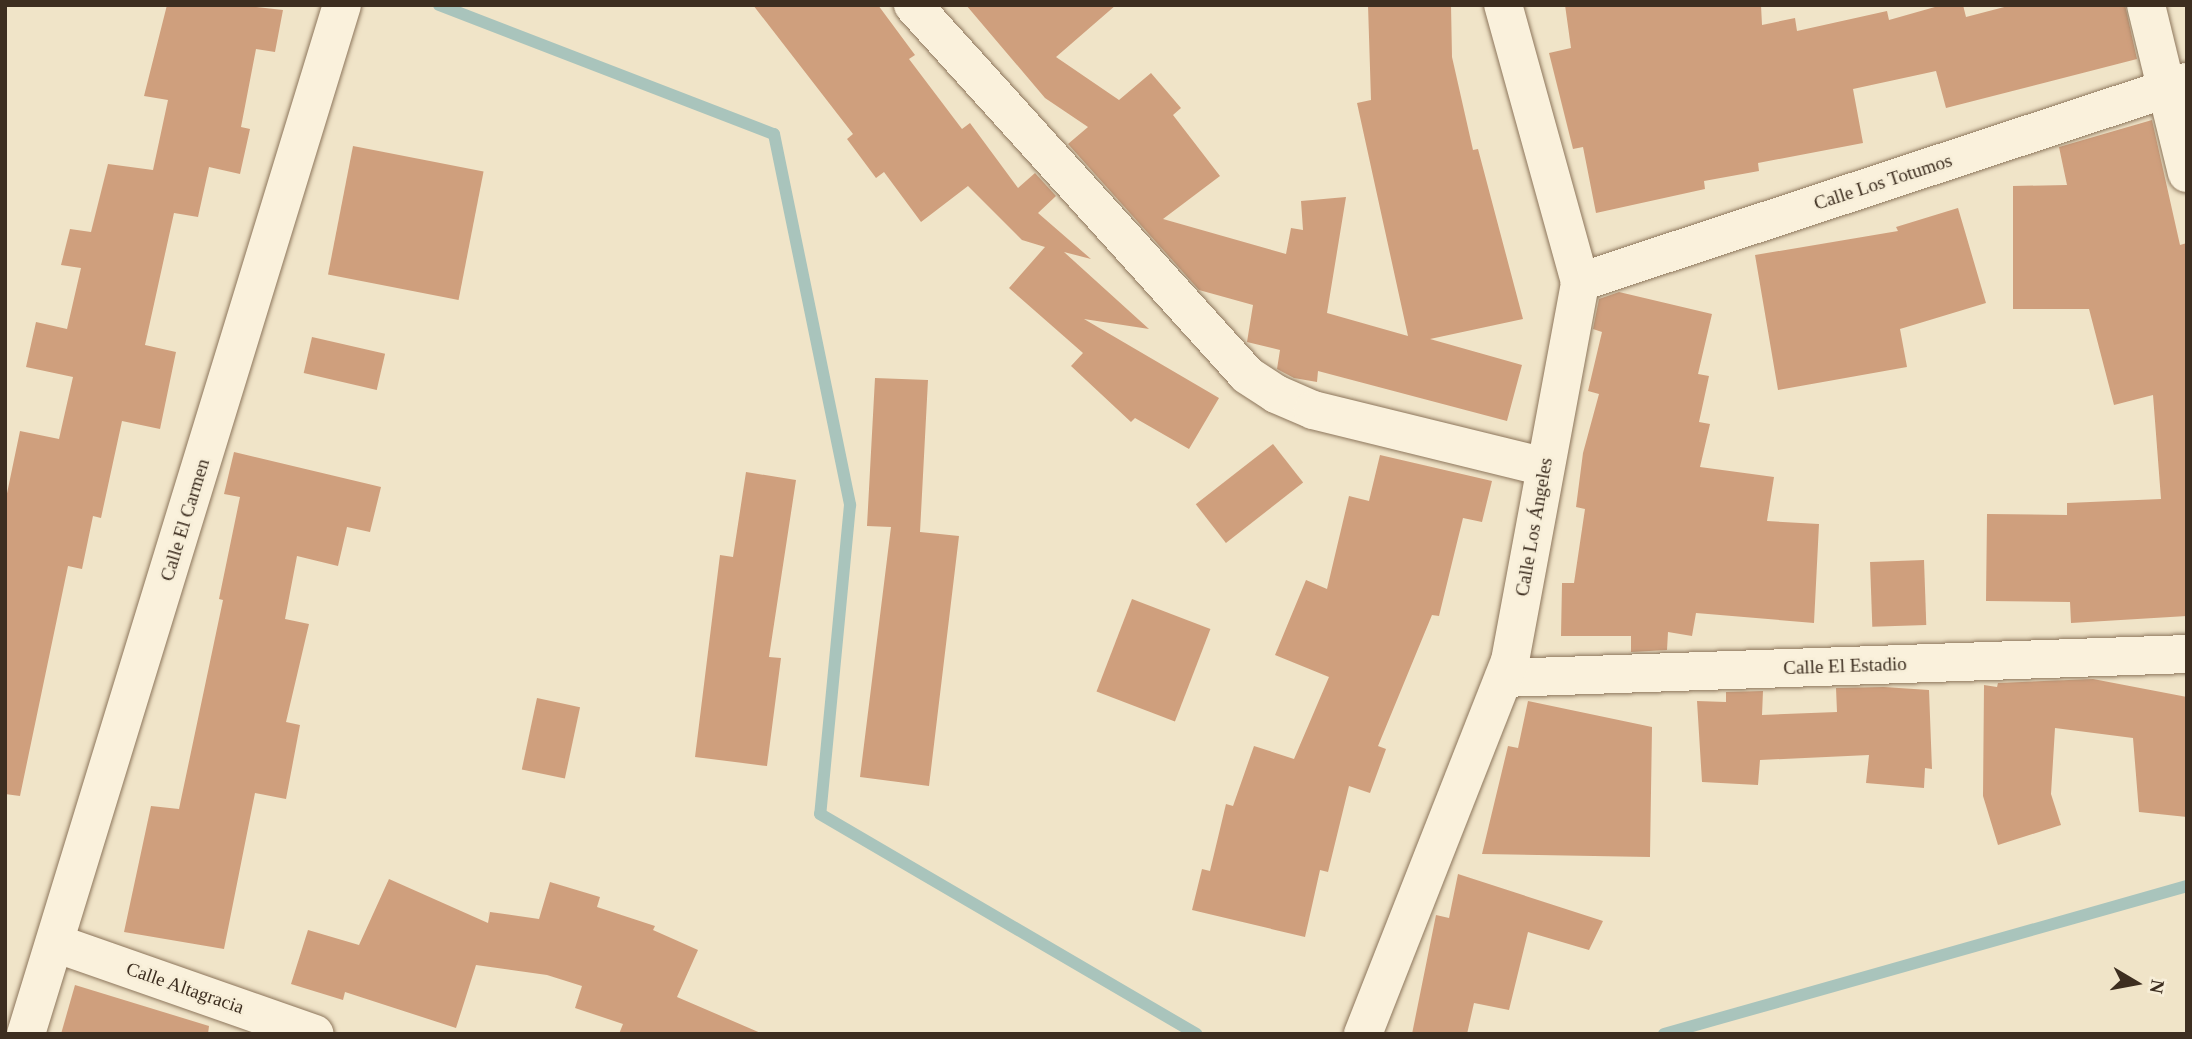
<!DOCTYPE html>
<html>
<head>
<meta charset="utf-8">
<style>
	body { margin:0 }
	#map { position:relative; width:2192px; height:1039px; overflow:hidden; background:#f0e4c8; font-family:Georgia,serif }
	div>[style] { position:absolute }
	.stream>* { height:12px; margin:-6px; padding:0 6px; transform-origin:6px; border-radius:6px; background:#a9c4bc }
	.building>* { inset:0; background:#cf9f7d; transform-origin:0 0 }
	.roads { filter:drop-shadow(0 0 2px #8d765c) drop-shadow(0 0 2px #8d765c) }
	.street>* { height:38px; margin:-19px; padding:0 19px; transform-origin:19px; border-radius:19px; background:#faf1dc }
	span { translate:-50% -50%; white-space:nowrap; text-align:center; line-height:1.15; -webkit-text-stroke:5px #f7eed8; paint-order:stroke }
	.street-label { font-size:19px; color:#3d2e20 }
	.frame { position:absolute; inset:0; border:7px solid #3d2e20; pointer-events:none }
	.north { position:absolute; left:2101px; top:948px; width:70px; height:70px; -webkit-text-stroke:5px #f7eed8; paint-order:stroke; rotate:100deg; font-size:19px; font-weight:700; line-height:28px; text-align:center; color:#3d2e20 }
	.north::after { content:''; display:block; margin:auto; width:24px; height:32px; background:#3d2e20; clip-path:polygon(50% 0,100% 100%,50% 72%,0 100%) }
</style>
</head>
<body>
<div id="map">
	<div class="stream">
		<i style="left:439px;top:5px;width:359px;rotate:21.1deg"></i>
		<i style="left:774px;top:134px;width:379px;rotate:78.4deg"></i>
		<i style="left:850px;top:505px;width:310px;rotate:95.5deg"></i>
		<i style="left:820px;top:814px;width:436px;rotate:30.3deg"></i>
		<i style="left:1664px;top:1034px;width:544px;rotate:-15.8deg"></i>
	</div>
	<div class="building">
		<i style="clip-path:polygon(167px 5px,237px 5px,283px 10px,275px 52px,256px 49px,241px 127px,250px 129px,240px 174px,209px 167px,198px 217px,174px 213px,145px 345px,176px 352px,160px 429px,122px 421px,101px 518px,93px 516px,82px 569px,68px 566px,20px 796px,5px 794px,5px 503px,20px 431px,59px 439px,73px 377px,26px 367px,36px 322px,67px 329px,81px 268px,61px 265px,70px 229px,91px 232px,108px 164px,153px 170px,168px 100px,144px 96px)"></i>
		<i style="clip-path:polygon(753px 5px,878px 5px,915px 55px,909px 59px,962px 129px,970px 123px,1018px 188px,1035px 173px,1056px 196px,1038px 213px,1091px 259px,1064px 252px,1149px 329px,1084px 319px,1219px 398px,1189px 449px,1135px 418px,1131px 422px,1071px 366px,1083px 353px,1009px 288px,1045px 247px,1022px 240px,968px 186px,921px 222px,884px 172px,876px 178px,847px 139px,853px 134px)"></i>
		<i style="clip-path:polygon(966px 5px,1116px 5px,1056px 57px,1119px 100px,1151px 73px,1181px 108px,1173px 115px,1220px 176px,1163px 219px,1286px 254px,1291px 228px,1303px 230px,1301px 201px,1346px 197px,1327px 313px,1408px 336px,1357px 103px,1371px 100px,1368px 5px,1451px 5px,1452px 57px,1473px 150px,1478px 149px,1523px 319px,1430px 339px,1522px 365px,1507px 421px,1318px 371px,1317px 382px,1294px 378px,1277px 369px,1280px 350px,1247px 342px,1253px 305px,1199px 290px,1068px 144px,1088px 127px,1045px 98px)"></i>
		<i style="clip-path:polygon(1565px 5px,1761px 5px,1762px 25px,1795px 18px,1797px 31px,1887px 11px,1889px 20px,1942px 5px,1963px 5px,1966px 17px,2012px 5px,2125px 5px,2137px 59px,1946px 108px,1936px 71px,1853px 89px,1863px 143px,1758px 163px,1759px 171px,1704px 181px,1705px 189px,1596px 213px,1583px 147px,1573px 149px,1549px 53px,1571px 48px)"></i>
		<i style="clip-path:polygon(2152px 120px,2180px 245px,2187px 243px,2187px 616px,2071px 623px,2070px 602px,1986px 601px,1987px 514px,2067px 515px,2067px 503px,2161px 499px,2153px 395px,2114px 405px,2089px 309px,2013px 309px,2013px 186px,2067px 185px,2059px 147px)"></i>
		<i style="left:353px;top:146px;width:133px;height:131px;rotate:11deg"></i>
		<i style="clip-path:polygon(1958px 208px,1986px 303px,1900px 329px,1907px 367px,1778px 390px,1755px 255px,1898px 231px,1896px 227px)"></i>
		<i style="clip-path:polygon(1619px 292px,1712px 314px,1698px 374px,1709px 376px,1699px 422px,1710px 424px,1700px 467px,1774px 477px,1767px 521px,1819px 524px,1814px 623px,1696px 613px,1692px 636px,1668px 632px,1667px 650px,1631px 652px,1631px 636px,1561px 636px,1562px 583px,1574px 583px,1585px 509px,1576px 507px,1583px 453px,1599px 394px,1588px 391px,1602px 332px,1593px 329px,1599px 299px)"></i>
		<i style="left:312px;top:337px;width:75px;height:37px;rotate:13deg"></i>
		<i style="clip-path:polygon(875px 378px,928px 380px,920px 532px,959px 536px,929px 786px,860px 777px,891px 527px,867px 526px)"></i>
		<i style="left:1273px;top:444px;width:49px;height:98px;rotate:52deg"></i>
		<i style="clip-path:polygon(234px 452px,381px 487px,370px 532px,347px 527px,338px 566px,297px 556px,285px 619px,309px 624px,286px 722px,300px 725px,286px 799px,255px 793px,224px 949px,124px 932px,151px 806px,179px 809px,223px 600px,219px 599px,240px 497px,224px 494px)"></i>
		<i style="clip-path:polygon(1380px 455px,1492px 481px,1482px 522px,1463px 518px,1439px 616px,1432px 615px,1378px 746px,1386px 749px,1370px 793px,1349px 786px,1328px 872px,1320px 870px,1305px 937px,1192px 910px,1202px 869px,1210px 871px,1226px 804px,1233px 806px,1254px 746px,1294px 759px,1329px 677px,1275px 655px,1306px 580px,1327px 589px,1349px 496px,1369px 501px)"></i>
		<i style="clip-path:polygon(746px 472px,796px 480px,769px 657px,781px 658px,767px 766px,695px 757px,720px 555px,733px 557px)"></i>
		<i style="left:1924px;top:560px;width:65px;height:54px;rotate:88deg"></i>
		<i style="left:1132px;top:599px;width:84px;height:99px;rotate:21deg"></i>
		<i style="clip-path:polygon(2093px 679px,2187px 697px,2187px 817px,2139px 812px,2133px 738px,2055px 728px,2051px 794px,2061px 825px,1998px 845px,1983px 796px,1984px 685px,1997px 687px,1998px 683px)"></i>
		<i style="clip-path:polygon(1884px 687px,1929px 690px,1932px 769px,1925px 768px,1924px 788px,1866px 783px,1869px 755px,1760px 760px,1758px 785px,1702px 782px,1697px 701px,1726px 702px,1726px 692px,1763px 691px,1762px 715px,1837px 712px,1836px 688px)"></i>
		<i style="left:537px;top:698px;width:44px;height:73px;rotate:12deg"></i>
		<i style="clip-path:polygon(1528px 701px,1652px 727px,1650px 857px,1482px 854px,1508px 746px,1518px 748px)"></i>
		<i style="clip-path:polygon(1458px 874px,1603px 921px,1589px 950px,1528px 932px,1509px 1010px,1474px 1003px,1467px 1034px,1412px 1034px,1436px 915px,1449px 918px)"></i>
		<i style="clip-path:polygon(389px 879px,488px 923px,490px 912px,539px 919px,550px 882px,600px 897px,597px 907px,655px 926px,653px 930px,698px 950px,677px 997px,763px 1034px,619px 1034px,623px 1024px,575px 1008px,582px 986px,547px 975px,476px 965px,456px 1028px,345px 992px,343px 1000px,291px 984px,308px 930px,359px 945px)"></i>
		<i style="clip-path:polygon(75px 985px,209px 1026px,208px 1034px,61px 1034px)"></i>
	</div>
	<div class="roads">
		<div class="street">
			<i style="left:913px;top:5px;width:498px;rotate:47.9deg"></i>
			<i style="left:1247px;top:375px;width:35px;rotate:33deg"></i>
			<i style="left:1276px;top:394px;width:40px;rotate:23.4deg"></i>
			<i style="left:1313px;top:410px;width:239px;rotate:13.8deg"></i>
			<i style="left:2146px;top:5px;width:173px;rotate:76.3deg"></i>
			<i style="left:1580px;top:282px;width:639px;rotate:-18.24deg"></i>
			<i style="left:1504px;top:678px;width:683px;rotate:-2.01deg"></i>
			<i style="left:55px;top:943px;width:275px;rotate:19.3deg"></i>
			<i style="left:26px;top:1034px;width:1076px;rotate:-72.93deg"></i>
			<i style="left:1363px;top:1034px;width:401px;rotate:-68.5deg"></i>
			<i style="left:1510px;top:661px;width:385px;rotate:-79.5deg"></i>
			<i style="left:1580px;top:282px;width:288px;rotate:-105.5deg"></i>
		</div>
	</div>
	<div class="street-label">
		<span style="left:1883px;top:182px;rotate:-18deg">Calle Los Totumos</span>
		<span style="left:185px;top:520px;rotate:-73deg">Calle El Carmen</span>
		<span style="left:1534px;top:527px;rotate:-80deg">Calle Los Ángeles</span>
		<span style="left:1845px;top:666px;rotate:-2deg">Calle El Estadio</span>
		<span style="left:185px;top:988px;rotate:19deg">Calle Altagracia</span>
	</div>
	<div class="frame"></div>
	<div class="north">N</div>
</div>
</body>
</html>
